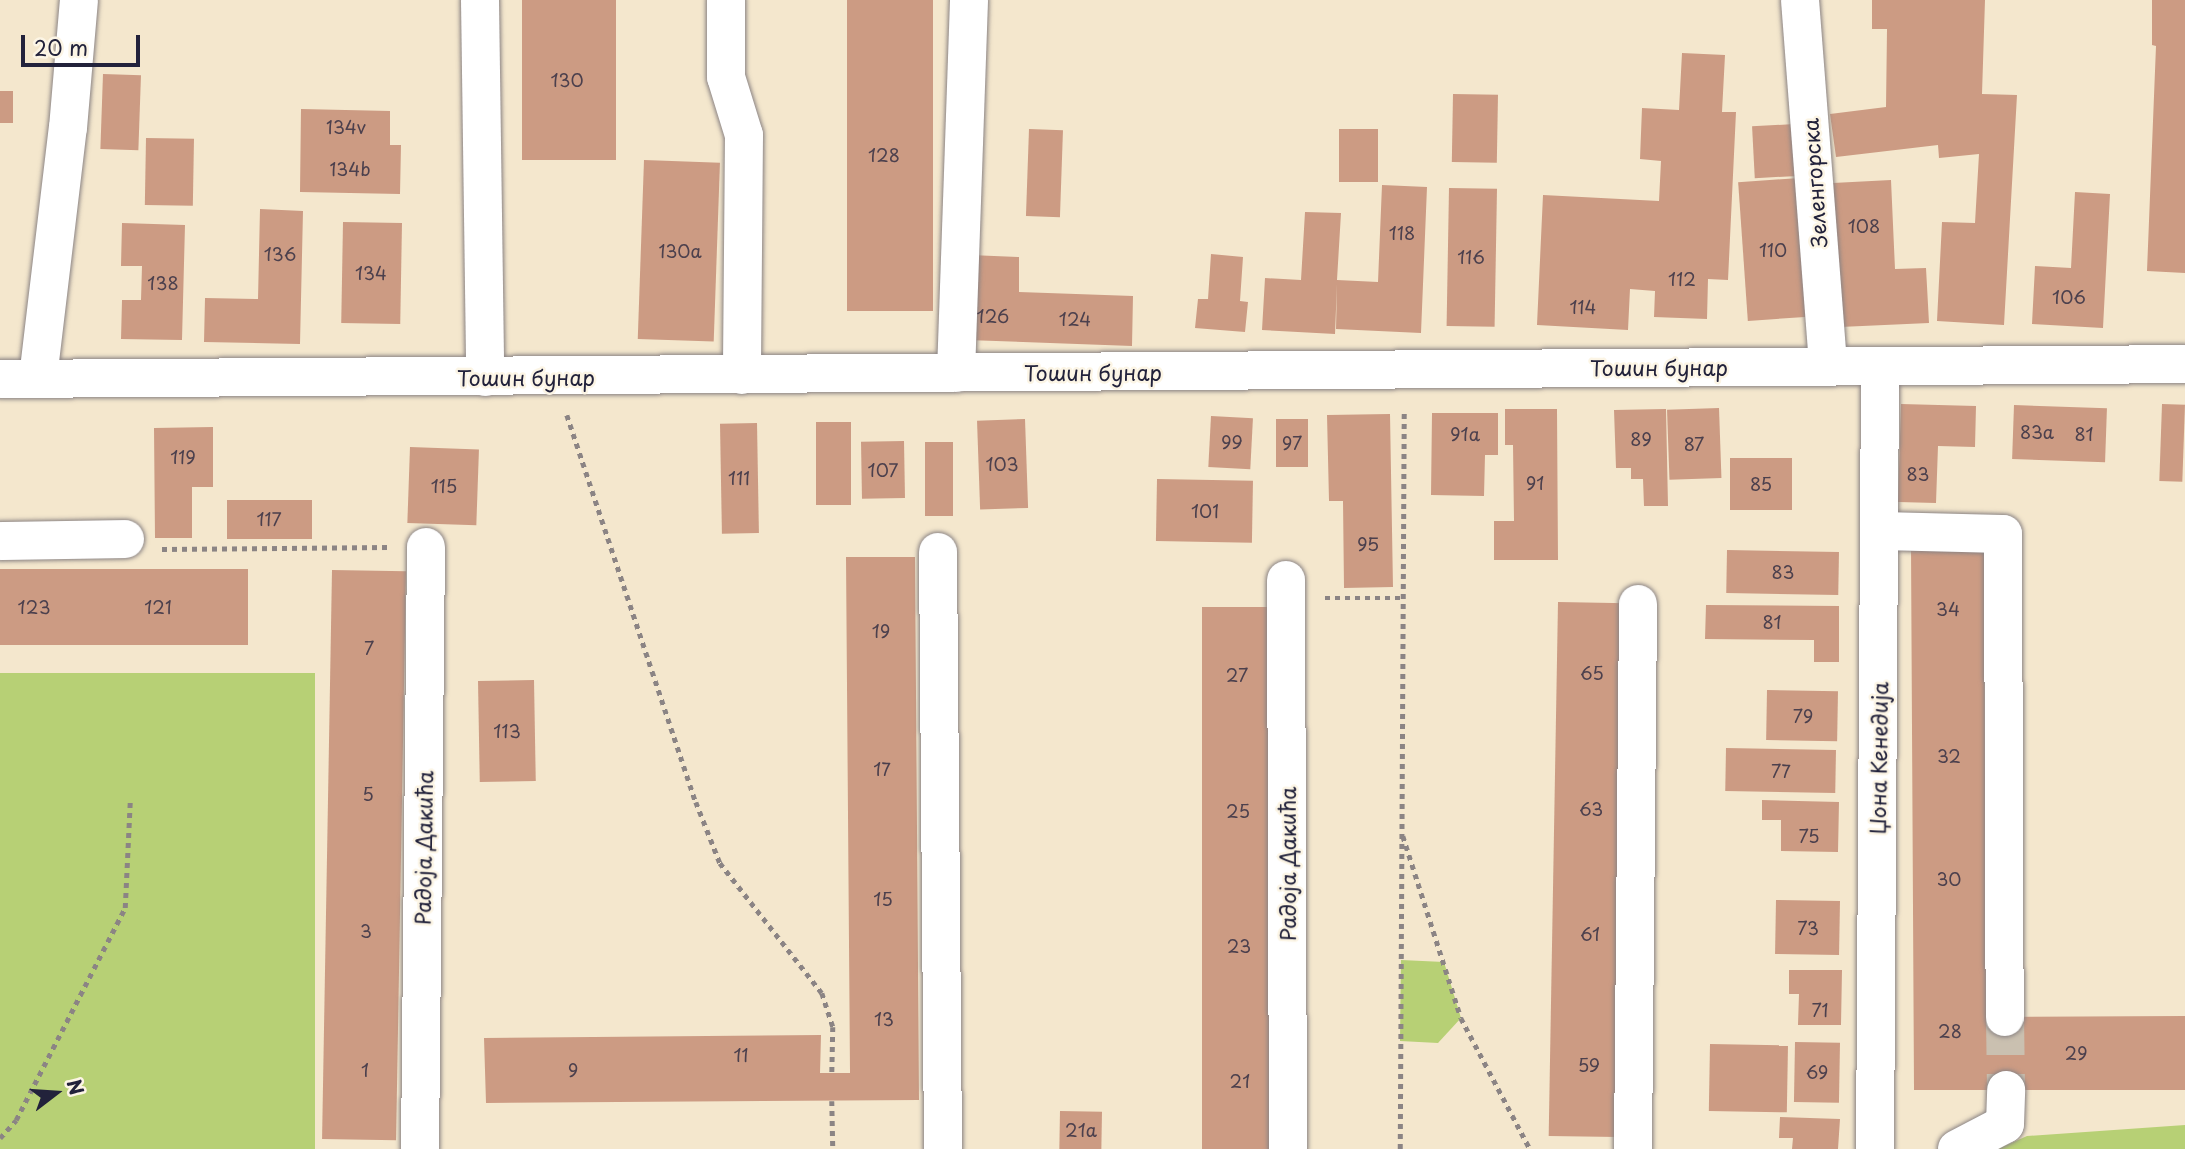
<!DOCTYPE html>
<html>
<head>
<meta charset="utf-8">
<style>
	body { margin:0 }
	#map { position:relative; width:2185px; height:1149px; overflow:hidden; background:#f4e7cd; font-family:"Playpen Sans",sans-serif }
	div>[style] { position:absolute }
	.green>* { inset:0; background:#b7d075; transform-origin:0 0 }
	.building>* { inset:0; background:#cc9b83; transform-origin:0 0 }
	.minor-tunnel>* { height:38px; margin-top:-19px; transform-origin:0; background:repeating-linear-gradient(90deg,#cac0b0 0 38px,transparent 0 57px) }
	.path>* { height:4.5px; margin-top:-2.25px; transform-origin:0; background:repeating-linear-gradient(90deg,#8b8484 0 5px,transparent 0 10px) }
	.roads { filter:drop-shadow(0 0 2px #8b8484) drop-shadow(0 0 2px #8b8484) }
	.minor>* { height:38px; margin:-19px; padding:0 19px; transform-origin:19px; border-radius:19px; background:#fff }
	.major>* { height:38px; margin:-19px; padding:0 19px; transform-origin:19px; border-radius:19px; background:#fff }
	span { translate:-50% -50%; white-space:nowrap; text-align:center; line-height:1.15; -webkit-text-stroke:5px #fcf5e5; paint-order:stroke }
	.number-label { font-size:18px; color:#4c404d }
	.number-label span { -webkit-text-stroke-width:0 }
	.street-label { font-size:21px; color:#22223b }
	.north { position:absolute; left:21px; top:1058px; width:70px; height:70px; -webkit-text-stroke:5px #fcf5e5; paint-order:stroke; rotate:73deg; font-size:19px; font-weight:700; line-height:28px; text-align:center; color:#22223b }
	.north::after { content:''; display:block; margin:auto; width:24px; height:32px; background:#22223b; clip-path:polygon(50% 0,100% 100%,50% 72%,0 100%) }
	.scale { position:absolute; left:21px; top:35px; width:119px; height:32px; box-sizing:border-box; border:4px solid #22223b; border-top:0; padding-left:9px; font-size:21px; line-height:24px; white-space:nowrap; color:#22223b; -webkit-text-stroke:5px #fcf5e5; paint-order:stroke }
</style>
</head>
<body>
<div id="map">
	<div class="green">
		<i style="left:315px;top:673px;width:476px;height:315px;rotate:90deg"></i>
		<i style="clip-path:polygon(1401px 960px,1444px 962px,1461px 1018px,1438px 1043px,1400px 1041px)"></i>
		<i style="clip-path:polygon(2185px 1125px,2185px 1149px,1998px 1149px,2027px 1136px)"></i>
	</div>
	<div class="building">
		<i style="left:522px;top:0;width:94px;height:160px"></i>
		<i style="left:847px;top:0;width:86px;height:311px"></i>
		<i style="clip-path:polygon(1872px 0,1985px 0,1982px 94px,2017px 95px,2004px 325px,1937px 321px,1942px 222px,1975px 223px,1979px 154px,1939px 158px,1938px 145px,1836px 157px,1830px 114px,1886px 107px,1887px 29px,1872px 29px)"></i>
		<i style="clip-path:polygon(2152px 0,2185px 0,2185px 273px,2147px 271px,2156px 46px,2152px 45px)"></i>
		<i style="clip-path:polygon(1682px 53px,1725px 55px,1722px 112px,1736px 112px,1728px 280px,1708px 279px,1707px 319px,1654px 317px,1655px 291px,1630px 289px,1628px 330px,1537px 325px,1543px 195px,1659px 201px,1661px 161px,1640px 159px,1642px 108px,1679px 110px)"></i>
		<i style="left:103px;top:74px;width:38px;height:75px;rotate:2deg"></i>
		<i style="left:0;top:91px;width:13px;height:32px"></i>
		<i style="left:1453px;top:94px;width:45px;height:68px;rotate:1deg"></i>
		<i style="clip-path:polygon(301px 109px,390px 111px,390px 145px,401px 145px,400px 194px,300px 192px)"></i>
		<i style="left:1795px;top:124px;width:52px;height:43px;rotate:87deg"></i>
		<i style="left:1029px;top:129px;width:34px;height:87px;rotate:2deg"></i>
		<i style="left:1339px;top:129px;width:39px;height:53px"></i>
		<i style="left:146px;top:138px;width:48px;height:67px;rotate:1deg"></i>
		<i style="left:644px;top:160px;width:76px;height:179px;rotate:2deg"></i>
		<i style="left:1799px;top:178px;width:139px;height:61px;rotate:86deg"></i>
		<i style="clip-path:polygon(1891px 180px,1895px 269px,1926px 268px,1929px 323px,1840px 327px,1833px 183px)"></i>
		<i style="clip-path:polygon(1382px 185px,1427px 187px,1421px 333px,1336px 329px,1337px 284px,1335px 334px,1262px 330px,1265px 278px,1301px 280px,1305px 212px,1341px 213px,1337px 280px,1378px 282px)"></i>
		<i style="left:1449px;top:188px;width:48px;height:138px;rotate:1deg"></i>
		<i style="clip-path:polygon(2075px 192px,2110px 194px,2103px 328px,2032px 324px,2035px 266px,2071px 268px)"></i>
		<i style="clip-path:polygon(260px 209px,303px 211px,300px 344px,204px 342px,205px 298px,258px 299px)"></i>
		<i style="left:343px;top:222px;width:59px;height:101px;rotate:1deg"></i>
		<i style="clip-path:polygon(122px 223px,185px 225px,182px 340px,121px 339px,122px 300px,141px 300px,142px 266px,121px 266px)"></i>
		<i style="clip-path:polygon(1211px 254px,1243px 257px,1240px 301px,1248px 302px,1245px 332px,1195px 328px,1198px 299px,1208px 299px)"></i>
		<i style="clip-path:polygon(970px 255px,1019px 257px,1019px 292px,1133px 296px,1132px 346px,967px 340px)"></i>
		<i style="clip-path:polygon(1901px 404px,1976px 406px,1975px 447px,1938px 446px,1936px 503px,1898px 502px)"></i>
		<i style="left:2162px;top:404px;width:23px;height:77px;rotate:2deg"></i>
		<i style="left:2014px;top:405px;width:93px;height:54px;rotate:2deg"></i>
		<i style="left:1719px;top:408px;width:70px;height:52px;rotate:88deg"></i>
		<i style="clip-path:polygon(1505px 409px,1557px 409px,1558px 560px,1494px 560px,1494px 521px,1514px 521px,1513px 445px,1505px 445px)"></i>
		<i style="clip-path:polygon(1666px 409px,1668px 506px,1644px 506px,1643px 479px,1631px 479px,1631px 468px,1616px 468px,1614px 410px)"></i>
		<i style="clip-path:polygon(1432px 413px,1498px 413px,1498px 455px,1485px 455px,1484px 496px,1431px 495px)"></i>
		<i style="clip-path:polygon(1390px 414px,1393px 587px,1344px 588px,1343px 501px,1329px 501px,1327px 415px)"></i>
		<i style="left:1211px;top:416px;width:42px;height:51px;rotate:3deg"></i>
		<i style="left:1025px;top:419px;width:89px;height:48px;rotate:88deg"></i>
		<i style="left:1276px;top:419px;width:32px;height:48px"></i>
		<i style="left:816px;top:422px;width:35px;height:83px"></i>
		<i style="left:757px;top:423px;width:110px;height:37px;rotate:89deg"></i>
		<i style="clip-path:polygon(213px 427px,213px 487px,192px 487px,192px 538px,155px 538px,154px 428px)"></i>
		<i style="left:904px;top:441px;width:57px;height:43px;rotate:89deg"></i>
		<i style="left:925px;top:442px;width:28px;height:74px"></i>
		<i style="left:410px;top:447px;width:69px;height:76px;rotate:2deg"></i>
		<i style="left:1730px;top:458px;width:62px;height:52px"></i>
		<i style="left:1157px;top:479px;width:96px;height:62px;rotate:1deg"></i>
		<i style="left:227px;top:500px;width:85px;height:39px"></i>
		<i style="clip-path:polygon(1911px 547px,1984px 547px,1986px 1017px,2185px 1016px,2185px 1090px,1914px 1090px)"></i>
		<i style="left:1727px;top:550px;width:112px;height:43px;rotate:1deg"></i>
		<i style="clip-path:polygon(846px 557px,915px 557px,919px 1100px,486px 1103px,484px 1038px,821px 1035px,820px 1073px,850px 1073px)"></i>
		<i style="left:248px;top:569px;width:76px;height:248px;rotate:90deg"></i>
		<i style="left:332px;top:570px;width:74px;height:569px;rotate:1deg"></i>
		<i style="left:1558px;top:602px;width:69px;height:534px;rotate:1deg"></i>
		<i style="clip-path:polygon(1706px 605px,1839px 606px,1839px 662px,1814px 662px,1814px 640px,1705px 639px)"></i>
		<i style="left:1271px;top:607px;width:542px;height:69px;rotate:90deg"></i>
		<i style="left:534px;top:680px;width:101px;height:56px;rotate:89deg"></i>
		<i style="left:1767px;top:690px;width:71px;height:50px;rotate:1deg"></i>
		<i style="left:1726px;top:748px;width:110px;height:43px;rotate:1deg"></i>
		<i style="clip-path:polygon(1762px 800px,1839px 802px,1838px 852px,1781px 851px,1781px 820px,1762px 820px)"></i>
		<i style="left:1776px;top:900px;width:64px;height:54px;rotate:1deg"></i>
		<i style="clip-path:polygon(1789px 970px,1842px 970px,1841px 1025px,1798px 1025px,1799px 994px,1789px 994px)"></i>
		<i style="left:1795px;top:1042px;width:45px;height:60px;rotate:1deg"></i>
		<i style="left:1710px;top:1044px;width:78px;height:67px;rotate:1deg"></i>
		<i style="left:1060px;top:1111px;width:42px;height:38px;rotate:1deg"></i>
		<i style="clip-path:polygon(1780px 1117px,1840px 1119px,1838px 1149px,1792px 1149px,1793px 1138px,1779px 1138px)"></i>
	</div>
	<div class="minor-tunnel">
		<i style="left:2005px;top:1017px;width:73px;rotate:89.2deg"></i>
	</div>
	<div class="path">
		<i style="left:567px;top:415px;width:408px;rotate:71.6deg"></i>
		<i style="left:696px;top:802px;width:66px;rotate:68.5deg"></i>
		<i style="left:720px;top:863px;width:165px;rotate:51.9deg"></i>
		<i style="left:822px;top:993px;width:36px;rotate:72deg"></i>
		<i style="left:833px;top:1027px;width:46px;rotate:91.2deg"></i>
		<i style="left:162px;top:549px;width:226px;rotate:-0.5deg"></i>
		<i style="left:1325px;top:598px;width:80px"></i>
		<i style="left:1403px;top:836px;width:191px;rotate:72.3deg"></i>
		<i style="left:1461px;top:1018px;width:148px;rotate:62.2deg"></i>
		<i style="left:832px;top:1101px;width:48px;rotate:88.8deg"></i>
		<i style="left:0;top:1138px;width:24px;rotate:-48deg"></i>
		<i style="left:16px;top:1120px;width:238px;rotate:-62.8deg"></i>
		<i style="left:125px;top:908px;width:107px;rotate:-87.3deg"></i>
		<i style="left:1400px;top:1149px;width:739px;rotate:-89.69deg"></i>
	</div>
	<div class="roads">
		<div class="minor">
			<i style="left:480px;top:0;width:377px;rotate:89.2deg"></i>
			<i style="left:726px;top:0;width:77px;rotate:90deg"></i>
			<i style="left:726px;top:77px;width:61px;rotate:72.8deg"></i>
			<i style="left:744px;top:135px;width:240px;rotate:90.5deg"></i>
			<i style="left:1800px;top:0;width:367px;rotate:85.6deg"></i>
			<i style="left:956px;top:373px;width:373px;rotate:-88deg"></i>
			<i style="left:38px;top:378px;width:252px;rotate:-83.2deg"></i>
			<i style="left:68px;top:128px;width:128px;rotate:-85.1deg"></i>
			<i style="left:1881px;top:531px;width:122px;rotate:1.4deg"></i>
			<i style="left:2003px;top:534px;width:483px;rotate:89.8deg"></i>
			<i style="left:0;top:541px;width:125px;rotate:-0.9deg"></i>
			<i style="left:938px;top:552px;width:597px;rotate:89.52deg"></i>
			<i style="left:1286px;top:580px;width:569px;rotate:89.8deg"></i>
			<i style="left:420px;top:1149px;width:602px;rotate:-89.43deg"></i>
			<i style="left:1633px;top:1149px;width:545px;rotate:-89.47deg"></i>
			<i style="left:1875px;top:1149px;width:783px;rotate:-89.63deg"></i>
			<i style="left:1957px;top:1149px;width:54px;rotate:-27.5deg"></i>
			<i style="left:2005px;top:1124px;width:34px;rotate:-88deg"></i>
		</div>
		<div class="major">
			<i style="left:0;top:379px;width:2185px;rotate:-0.39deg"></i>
		</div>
	</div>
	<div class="number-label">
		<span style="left:567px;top:80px">130</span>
		<span style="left:346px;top:127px">134v</span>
		<span style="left:884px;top:155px">128</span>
		<span style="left:350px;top:169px">134b</span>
		<span style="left:1864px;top:226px">108</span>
		<span style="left:1402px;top:233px">118</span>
		<span style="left:1773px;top:250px">110</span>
		<span style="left:680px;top:251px">130a</span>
		<span style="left:280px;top:254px">136</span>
		<span style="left:1471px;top:257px">116</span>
		<span style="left:371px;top:273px">134</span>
		<span style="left:1682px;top:279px">112</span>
		<span style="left:163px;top:283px">138</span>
		<span style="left:2069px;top:297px">106</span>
		<span style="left:1583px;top:307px">114</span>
		<span style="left:993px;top:316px">126</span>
		<span style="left:1075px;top:319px">124</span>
		<span style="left:2037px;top:432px">83a</span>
		<span style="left:1465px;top:434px">91a</span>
		<span style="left:2084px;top:434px">81</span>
		<span style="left:1641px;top:439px">89</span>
		<span style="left:1232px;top:442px">99</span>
		<span style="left:1292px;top:443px">97</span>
		<span style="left:1694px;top:444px">87</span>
		<span style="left:183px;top:457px">119</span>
		<span style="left:1002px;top:464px">103</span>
		<span style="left:883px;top:470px">107</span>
		<span style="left:1918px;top:474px">83</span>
		<span style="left:739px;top:478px">111</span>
		<span style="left:1535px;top:483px">91</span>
		<span style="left:1761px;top:484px">85</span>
		<span style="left:444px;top:486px">115</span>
		<span style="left:1205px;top:511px">101</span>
		<span style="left:269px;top:519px">117</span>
		<span style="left:1368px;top:544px">95</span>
		<span style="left:1783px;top:572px">83</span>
		<span style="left:34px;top:607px">123</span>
		<span style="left:158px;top:607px">121</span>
		<span style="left:1948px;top:609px">34</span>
		<span style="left:1772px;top:622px">81</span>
		<span style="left:881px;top:631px">19</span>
		<span style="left:369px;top:648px">7</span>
		<span style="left:1592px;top:673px">65</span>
		<span style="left:1237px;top:675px">27</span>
		<span style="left:1803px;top:716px">79</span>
		<span style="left:507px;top:731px">113</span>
		<span style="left:1949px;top:756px">32</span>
		<span style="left:882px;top:769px">17</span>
		<span style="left:1781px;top:771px">77</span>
		<span style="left:368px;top:794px">5</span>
		<span style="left:1591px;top:809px">63</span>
		<span style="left:1238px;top:811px">25</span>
		<span style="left:1809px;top:836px">75</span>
		<span style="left:1949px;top:879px">30</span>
		<span style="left:883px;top:899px">15</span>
		<span style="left:1808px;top:928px">73</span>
		<span style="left:366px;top:931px">3</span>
		<span style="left:1590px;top:934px">61</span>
		<span style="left:1239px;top:946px">23</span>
		<span style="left:1820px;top:1010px">71</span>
		<span style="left:884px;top:1019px">13</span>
		<span style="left:1950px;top:1031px">28</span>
		<span style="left:2076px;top:1053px">29</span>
		<span style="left:741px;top:1055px">11</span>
		<span style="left:1589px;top:1065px">59</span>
		<span style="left:365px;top:1070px">1</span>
		<span style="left:573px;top:1070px">9</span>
		<span style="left:1817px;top:1072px">69</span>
		<span style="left:1240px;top:1081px">21</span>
		<span style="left:1081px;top:1130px">21a</span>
	</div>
	<div class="street-label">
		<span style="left:1814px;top:183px;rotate:-94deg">Зеленгорска</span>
		<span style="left:1659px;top:367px">Тошин бунар</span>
		<span style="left:1093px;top:372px">Тошин бунар</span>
		<span style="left:526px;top:377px">Тошин бунар</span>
		<span style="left:1878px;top:758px;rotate:-89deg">Џона Кенедија</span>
		<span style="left:423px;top:848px;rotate:-89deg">Радоја Дакића</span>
		<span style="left:1287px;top:864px;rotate:-90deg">Радоја Дакића</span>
	</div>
	<div class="north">N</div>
	<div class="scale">20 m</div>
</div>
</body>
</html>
